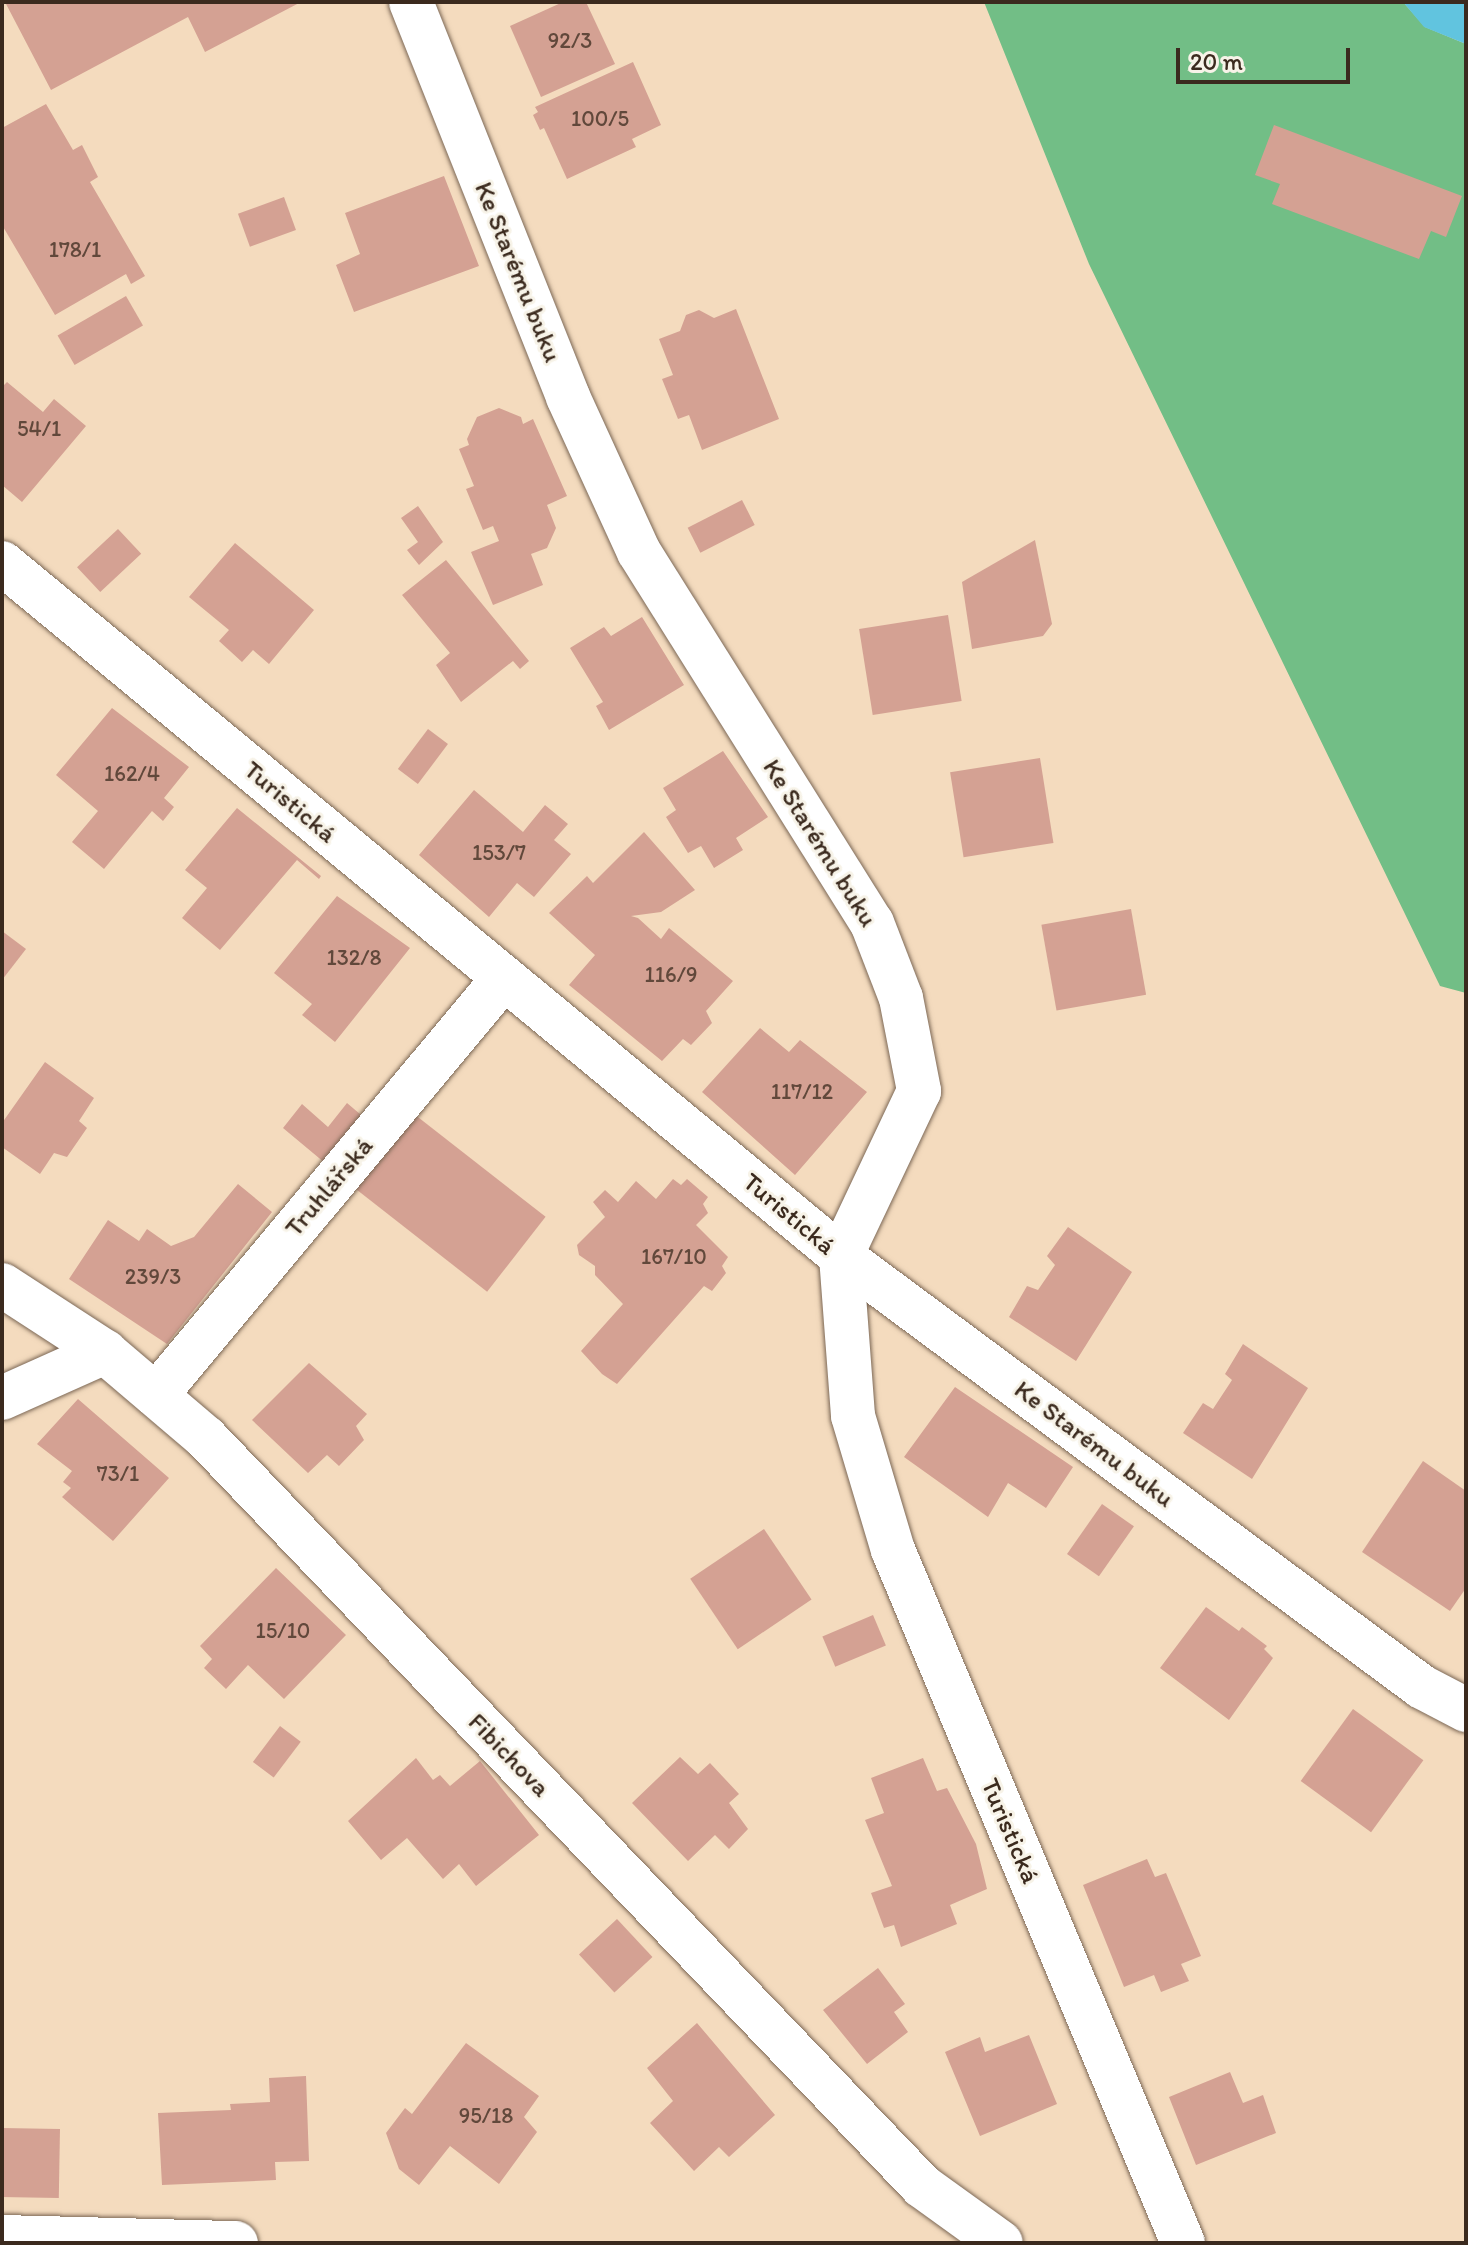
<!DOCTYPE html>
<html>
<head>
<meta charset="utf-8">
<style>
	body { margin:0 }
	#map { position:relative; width:1468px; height:2245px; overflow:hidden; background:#f4dbbe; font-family:Itim,sans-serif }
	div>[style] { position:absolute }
	.forest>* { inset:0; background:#72be86 }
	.water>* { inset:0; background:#61c4df }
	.building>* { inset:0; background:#d4a193; transform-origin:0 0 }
	.roads { filter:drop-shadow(0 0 2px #7c6856) drop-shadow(0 0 2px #7c6856) }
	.minor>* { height:44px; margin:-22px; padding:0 22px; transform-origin:22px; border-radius:22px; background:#fff }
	span { translate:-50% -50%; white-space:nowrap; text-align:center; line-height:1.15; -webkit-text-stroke:6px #f7f3e8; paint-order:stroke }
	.number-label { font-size:22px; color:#61483b }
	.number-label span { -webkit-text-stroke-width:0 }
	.street-label { font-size:26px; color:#3b2a1e }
	.frame { position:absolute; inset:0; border:4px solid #3b2a1e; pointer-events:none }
	.scale { position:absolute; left:1176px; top:48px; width:174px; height:36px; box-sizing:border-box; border:4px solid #3b2a1e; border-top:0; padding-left:10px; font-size:24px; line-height:28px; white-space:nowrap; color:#3b2a1e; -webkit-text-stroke:6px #f7f3e8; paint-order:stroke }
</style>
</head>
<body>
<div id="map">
	<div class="forest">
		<i style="clip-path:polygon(984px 2px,1403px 2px,1425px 27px,1466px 44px,1466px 993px,1440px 986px,1089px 264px)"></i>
	</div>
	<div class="water">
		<i style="clip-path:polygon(1403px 2px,1466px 2px,1466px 44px,1424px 27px)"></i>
	</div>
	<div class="building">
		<i style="clip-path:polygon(5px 2px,301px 2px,205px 52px,188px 17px,51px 90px)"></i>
		<i style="clip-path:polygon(563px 2px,586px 2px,615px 64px,541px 97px,510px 26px)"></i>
		<i style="clip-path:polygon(633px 62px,661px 125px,632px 139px,636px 147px,567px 179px,544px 128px,540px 130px,533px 115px,538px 112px,535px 107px)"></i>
		<i style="clip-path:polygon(46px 104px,73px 150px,82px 145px,98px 177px,90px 182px,145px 276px,131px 284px,126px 274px,55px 315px,2px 225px,2px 128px)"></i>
		<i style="clip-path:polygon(1274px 125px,1462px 196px,1446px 237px,1431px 231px,1419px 259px,1272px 204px,1280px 184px,1255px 175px)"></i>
		<i style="clip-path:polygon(444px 176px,479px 266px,354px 312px,336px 265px,360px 254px,345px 213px)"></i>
		<i style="left:284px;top:197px;width:35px;height:49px;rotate:70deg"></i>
		<i style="left:126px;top:296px;width:34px;height:79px;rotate:60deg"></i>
		<i style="clip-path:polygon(736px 309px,779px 419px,702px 450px,689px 415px,678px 419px,662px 379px,673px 375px,659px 339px,680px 331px,686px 315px,699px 310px,714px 318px)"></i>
		<i style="clip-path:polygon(7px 382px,43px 412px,54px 399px,86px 426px,22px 502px,2px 485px,2px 387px)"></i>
		<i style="clip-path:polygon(499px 408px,521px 417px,523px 424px,533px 419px,567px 496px,547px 505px,556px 528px,547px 548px,531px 554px,543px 585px,493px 605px,471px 552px,499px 541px,493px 526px,483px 530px,466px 489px,474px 486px,459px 449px,469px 445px,467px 439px,477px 417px)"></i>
		<i style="left:742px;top:500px;width:28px;height:61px;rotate:63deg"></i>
		<i style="clip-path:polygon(418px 506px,443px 542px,419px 565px,407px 550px,418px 542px,401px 518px)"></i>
		<i style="left:118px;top:529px;width:34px;height:56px;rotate:47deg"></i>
		<i style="clip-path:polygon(1035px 540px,1052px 624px,1043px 636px,972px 649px,962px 582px)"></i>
		<i style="clip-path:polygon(235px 543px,314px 610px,269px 664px,253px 650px,242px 662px,219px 641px,229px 630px,189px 597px)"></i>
		<i style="clip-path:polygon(446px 560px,529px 661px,520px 669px,513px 661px,461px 702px,436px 665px,450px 653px,402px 595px)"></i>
		<i style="left:948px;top:615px;width:87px;height:90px;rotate:81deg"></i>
		<i style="clip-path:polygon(642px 617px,684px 685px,609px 730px,596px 706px,603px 702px,570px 648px,604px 627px,611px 636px)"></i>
		<i style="clip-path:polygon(112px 708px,189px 767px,164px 798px,174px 807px,163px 821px,152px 811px,104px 869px,72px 842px,98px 811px,56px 775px)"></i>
		<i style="left:428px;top:729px;width:25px;height:50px;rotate:37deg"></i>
		<i style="clip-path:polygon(723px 751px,768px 817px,736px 838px,743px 850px,714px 868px,701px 846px,688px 853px,666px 817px,676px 810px,663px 788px)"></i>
		<i style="left:1040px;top:758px;width:86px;height:91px;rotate:81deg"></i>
		<i style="clip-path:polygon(474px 790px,523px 832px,545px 805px,568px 824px,554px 840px,571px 854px,534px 897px,517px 883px,489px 917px,419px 855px)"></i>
		<i style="clip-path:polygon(237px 808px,321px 876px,319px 879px,297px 860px,220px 950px,182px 918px,207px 888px,185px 870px)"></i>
		<i style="clip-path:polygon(644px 832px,695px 890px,661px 912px,631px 916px,638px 918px,661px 939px,669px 928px,733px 981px,706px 1011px,712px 1023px,691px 1045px,683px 1039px,662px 1061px,569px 985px,595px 955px,549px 913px,587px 876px,593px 883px)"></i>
		<i style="clip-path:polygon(337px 896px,410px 948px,335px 1042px,302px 1015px,312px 1004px,274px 973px)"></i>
		<i style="left:1131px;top:909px;width:87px;height:91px;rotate:80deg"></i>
		<i style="clip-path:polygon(2px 931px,26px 949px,2px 980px)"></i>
		<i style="clip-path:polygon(760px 1028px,789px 1052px,800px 1040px,867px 1092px,795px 1175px,702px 1092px)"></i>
		<i style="clip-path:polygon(45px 1062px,94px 1098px,79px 1121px,87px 1128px,67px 1157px,54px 1153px,40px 1174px,2px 1147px,2px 1123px)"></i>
		<i style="clip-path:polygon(347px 1103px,367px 1120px,331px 1168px,283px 1128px,302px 1104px,328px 1127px)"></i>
		<i style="left:414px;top:1114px;width:167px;height:95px;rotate:38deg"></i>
		<i style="clip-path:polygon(673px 1179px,681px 1185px,687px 1179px,708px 1197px,703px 1204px,708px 1213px,696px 1225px,728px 1257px,722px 1266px,726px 1273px,712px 1291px,704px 1286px,617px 1384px,602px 1374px,581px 1351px,623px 1304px,595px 1275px,595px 1266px,579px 1255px,577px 1245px,605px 1217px,593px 1202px,605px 1190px,618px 1202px,636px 1181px,656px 1199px)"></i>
		<i style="clip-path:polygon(238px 1184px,272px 1212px,167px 1344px,69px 1279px,108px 1220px,139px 1241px,147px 1229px,171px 1246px,194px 1237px)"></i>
		<i style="clip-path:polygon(1068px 1227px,1132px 1272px,1076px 1361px,1009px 1317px,1027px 1286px,1038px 1290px,1055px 1265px,1047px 1256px)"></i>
		<i style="clip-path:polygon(1243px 1344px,1308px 1388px,1252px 1479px,1183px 1433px,1203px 1403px,1213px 1409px,1232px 1380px,1225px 1374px)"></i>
		<i style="clip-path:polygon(309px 1363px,367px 1414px,356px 1426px,364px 1440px,339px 1466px,327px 1455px,308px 1473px,252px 1420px)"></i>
		<i style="clip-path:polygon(955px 1387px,1073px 1467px,1046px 1508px,1008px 1483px,988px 1517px,904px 1457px)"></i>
		<i style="clip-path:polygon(78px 1399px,169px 1478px,113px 1541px,62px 1497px,71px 1488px,63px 1482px,72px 1471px,37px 1444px)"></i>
		<i style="clip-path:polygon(1423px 1461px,1466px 1491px,1466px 1588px,1450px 1611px,1362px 1552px)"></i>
		<i style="left:1102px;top:1504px;width:39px;height:61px;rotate:35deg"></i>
		<i style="left:764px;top:1529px;width:85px;height:89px;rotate:56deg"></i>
		<i style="clip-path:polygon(276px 1568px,346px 1635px,284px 1699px,248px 1665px,226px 1689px,204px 1668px,212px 1659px,200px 1646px)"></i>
		<i style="clip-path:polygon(1206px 1607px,1239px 1631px,1242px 1627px,1267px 1646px,1264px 1649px,1273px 1658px,1229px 1720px,1160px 1668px)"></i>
		<i style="left:873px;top:1615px;width:33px;height:55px;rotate:67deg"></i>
		<i style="left:1353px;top:1709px;width:87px;height:89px;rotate:36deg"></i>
		<i style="left:280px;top:1726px;width:26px;height:45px;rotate:37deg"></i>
		<i style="clip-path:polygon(680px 1757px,698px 1774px,710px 1763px,739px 1794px,729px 1803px,748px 1829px,729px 1849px,715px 1835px,688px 1861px,632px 1803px)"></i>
		<i style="clip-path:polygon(416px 1758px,433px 1780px,440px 1775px,450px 1786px,480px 1761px,539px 1835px,476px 1886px,459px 1864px,443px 1879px,407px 1838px,381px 1860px,348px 1821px)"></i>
		<i style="clip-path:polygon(923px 1758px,937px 1791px,947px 1788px,976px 1844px,987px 1889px,950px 1905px,957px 1924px,901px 1947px,894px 1925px,884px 1928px,871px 1893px,892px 1886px,865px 1820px,884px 1813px,871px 1778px)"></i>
		<i style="clip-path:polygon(1147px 1859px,1155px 1877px,1166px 1873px,1201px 1956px,1181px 1964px,1189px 1981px,1161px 1992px,1154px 1975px,1124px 1987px,1083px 1885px)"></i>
		<i style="left:617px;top:1919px;width:52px;height:52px;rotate:47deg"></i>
		<i style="clip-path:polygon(878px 1968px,905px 2004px,894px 2012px,908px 2032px,867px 2064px,823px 2010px)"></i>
		<i style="clip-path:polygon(697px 2023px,775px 2115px,729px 2157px,719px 2147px,694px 2171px,650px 2123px,673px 2101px,647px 2068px)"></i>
		<i style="clip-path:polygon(1029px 2035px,1057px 2104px,980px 2136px,945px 2052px,980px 2037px,985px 2052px)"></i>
		<i style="clip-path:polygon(466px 2043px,539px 2096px,524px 2117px,537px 2132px,499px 2184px,450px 2146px,419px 2185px,399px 2169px,386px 2133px,405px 2108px,412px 2114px)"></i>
		<i style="clip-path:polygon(1230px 2072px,1243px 2103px,1263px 2095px,1276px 2133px,1196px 2165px,1169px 2097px)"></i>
		<i style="clip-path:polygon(306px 2076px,309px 2161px,275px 2162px,276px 2180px,162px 2185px,158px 2113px,231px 2110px,230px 2104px,270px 2102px,269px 2078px)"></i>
		<i style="left:2px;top:2128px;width:58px;height:69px;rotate:1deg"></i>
	</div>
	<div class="roads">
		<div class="minor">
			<i style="left:411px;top:2px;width:425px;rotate:68.3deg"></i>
			<i style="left:568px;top:397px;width:170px;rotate:65.4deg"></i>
			<i style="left:639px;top:552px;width:438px;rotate:57.9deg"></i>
			<i style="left:872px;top:923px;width:80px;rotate:68.9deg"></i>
			<i style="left:901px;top:998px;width:95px;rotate:79deg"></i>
			<i style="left:919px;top:1091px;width:183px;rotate:115.3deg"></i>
			<i style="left:841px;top:1256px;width:160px;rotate:85.7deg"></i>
			<i style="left:853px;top:1416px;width:140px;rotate:73.4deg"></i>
			<i style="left:893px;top:1550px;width:751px;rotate:67.29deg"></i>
			<i style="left:2px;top:563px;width:1088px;rotate:39.56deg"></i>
			<i style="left:841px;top:1256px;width:723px;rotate:36.57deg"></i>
			<i style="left:1422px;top:1687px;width:50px;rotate:27.6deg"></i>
			<i style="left:2px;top:1285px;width:123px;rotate:33deg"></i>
			<i style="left:105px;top:1352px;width:133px;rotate:40.4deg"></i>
			<i style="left:206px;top:1438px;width:1035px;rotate:46.25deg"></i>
			<i style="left:922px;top:2186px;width:97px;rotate:35.8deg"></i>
			<i style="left:156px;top:1395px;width:542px;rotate:-50.17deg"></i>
			<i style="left:2px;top:1398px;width:113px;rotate:-24.1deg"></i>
			<i style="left:2px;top:2237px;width:234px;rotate:1.5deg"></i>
		</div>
	</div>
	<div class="number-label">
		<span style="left:570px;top:41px">92/3</span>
		<span style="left:600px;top:119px">100/5</span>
		<span style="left:75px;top:250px">178/1</span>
		<span style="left:39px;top:429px">54/1</span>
		<span style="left:132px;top:774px">162/4</span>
		<span style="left:499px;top:853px">153/7</span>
		<span style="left:354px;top:958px">132/8</span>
		<span style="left:671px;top:975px">116/9</span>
		<span style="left:802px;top:1092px">117/12</span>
		<span style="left:674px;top:1257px">167/10</span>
		<span style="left:153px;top:1277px">239/3</span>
		<span style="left:118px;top:1474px">73/1</span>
		<span style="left:283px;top:1631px">15/10</span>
		<span style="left:486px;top:2116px">95/18</span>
	</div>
	<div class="street-label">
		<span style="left:518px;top:272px;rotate:68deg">Ke Starému buku</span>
		<span style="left:290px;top:802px;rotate:40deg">Turistická</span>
		<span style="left:820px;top:843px;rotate:58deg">Ke Starému buku</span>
		<span style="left:329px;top:1187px;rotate:-50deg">Truhlářská</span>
		<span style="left:789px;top:1214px;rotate:40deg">Turistická</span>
		<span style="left:1094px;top:1444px;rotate:37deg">Ke Starému buku</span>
		<span style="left:509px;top:1755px;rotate:46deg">Fibichova</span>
		<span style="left:1010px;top:1831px;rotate:67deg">Turistická</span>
	</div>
	<div class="frame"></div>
	<div class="scale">20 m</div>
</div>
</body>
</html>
